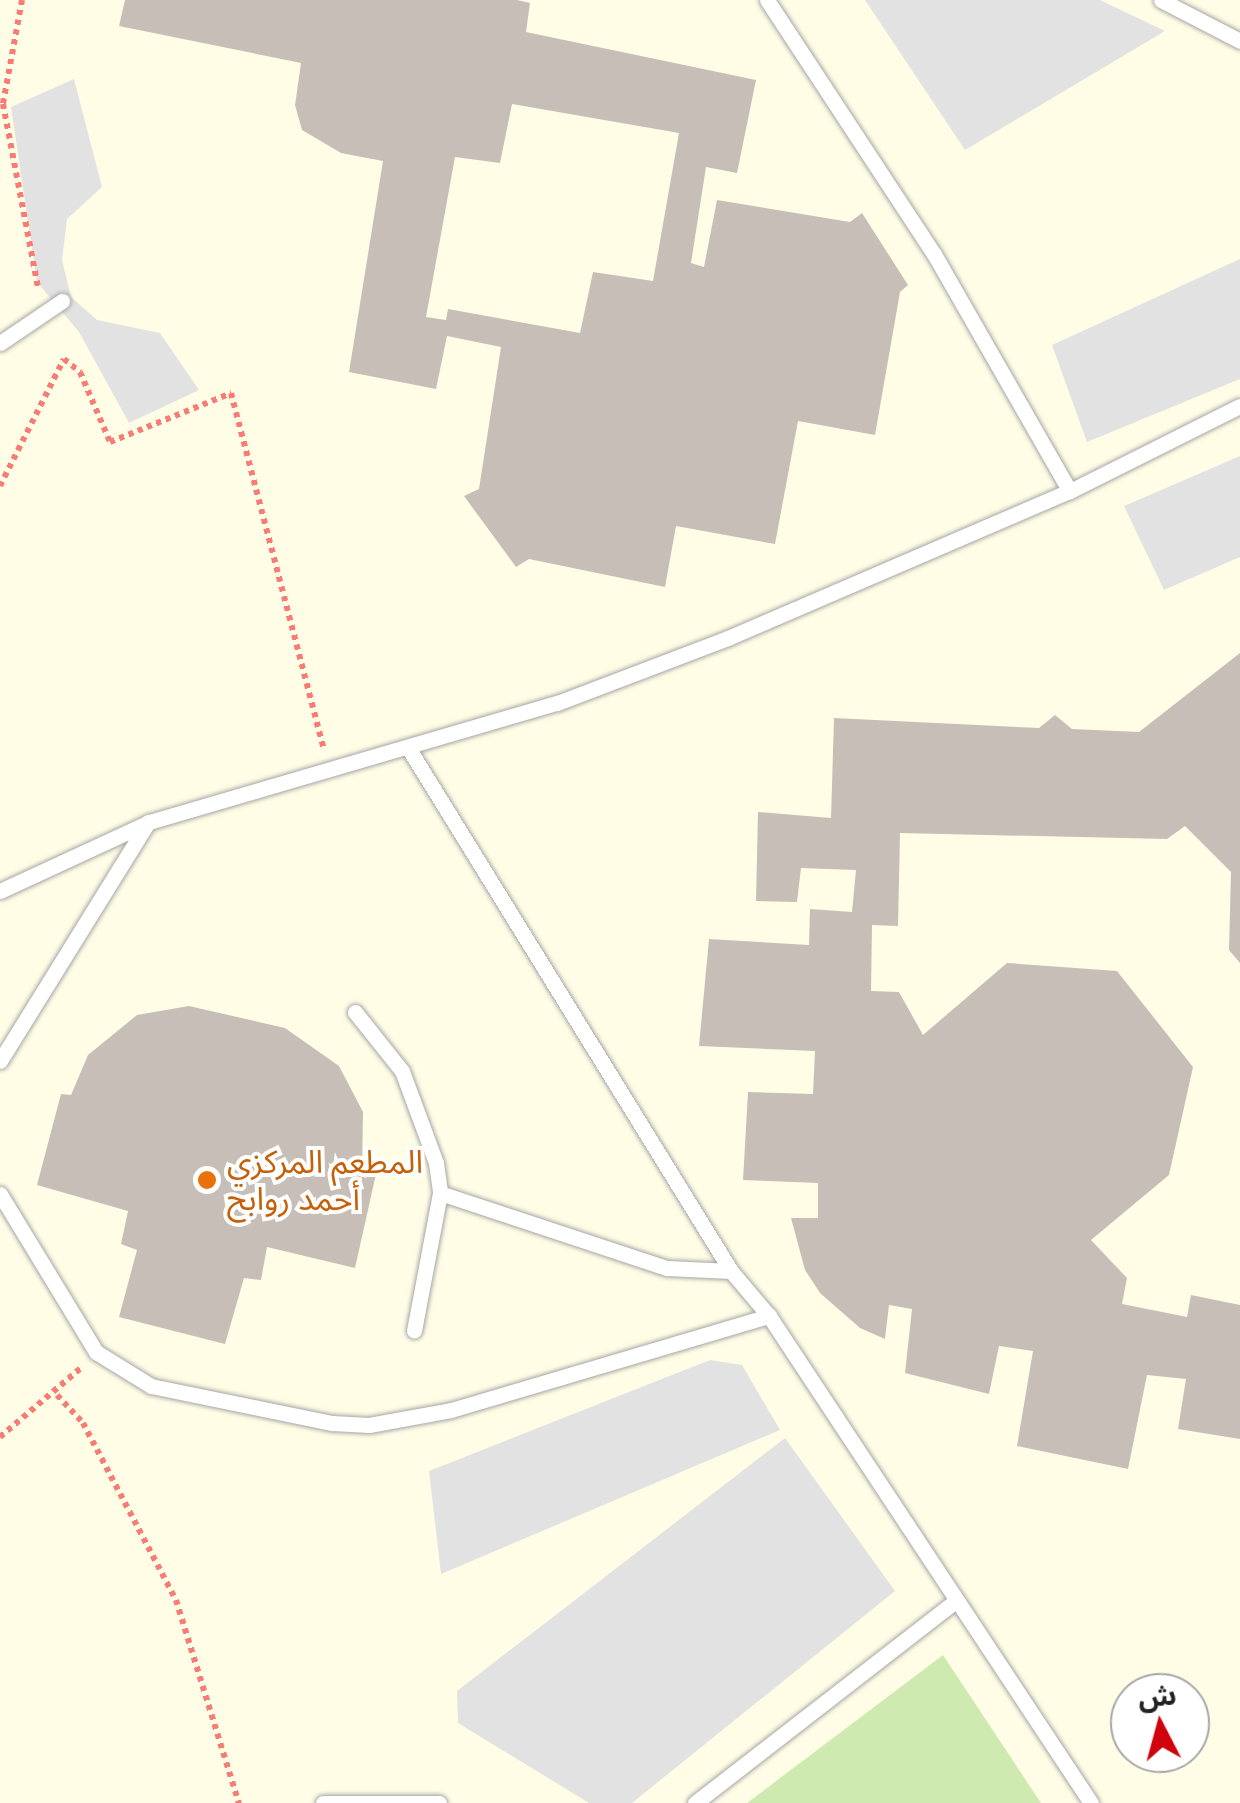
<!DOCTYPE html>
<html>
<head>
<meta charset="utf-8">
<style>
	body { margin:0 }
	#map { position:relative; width:1240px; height:1803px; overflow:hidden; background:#f2eee9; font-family:Lato,"Noto Sans Arabic",sans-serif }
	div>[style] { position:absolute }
	.education>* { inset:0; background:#fffde5 }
	.grass>* { inset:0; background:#cfeab1 }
	.parking>* { inset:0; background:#e2e2e2 }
	.building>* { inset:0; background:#c7beb8 }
	.path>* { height:6px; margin-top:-3px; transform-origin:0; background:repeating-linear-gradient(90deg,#f87b74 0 5px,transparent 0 10px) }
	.roads { filter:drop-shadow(0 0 2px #a6a6a6) drop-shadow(0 0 2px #a6a6a6) }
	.lane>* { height:15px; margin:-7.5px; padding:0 7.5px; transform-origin:7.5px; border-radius:7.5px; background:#fff }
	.dots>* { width:28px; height:28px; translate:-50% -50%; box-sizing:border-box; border:5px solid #fff; border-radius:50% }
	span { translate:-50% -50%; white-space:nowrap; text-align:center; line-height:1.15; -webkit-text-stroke:8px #fff; paint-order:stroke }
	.food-label { font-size:32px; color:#c56008 }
	.left { translate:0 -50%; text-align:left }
	.north { position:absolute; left:1110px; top:1673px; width:100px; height:100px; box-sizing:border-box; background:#fff; border:2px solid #a7a7a7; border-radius:50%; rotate:354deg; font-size:28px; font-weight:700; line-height:40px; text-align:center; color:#222 }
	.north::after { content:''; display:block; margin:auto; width:35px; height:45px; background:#d0030d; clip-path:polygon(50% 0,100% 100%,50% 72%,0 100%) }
</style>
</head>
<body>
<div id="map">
	<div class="education">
		<i style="clip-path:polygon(evenodd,0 0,1240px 0,1240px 1803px,0 1803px,0 0,1130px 1693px,1190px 1693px,1190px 1753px,1130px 1753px,1130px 1693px)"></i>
	</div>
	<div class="grass">
		<i style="clip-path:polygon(943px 1655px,1041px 1803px,747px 1803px)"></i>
	</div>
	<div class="parking">
		<i style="clip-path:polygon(865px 0,1100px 0,1165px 31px,965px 150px)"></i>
		<i style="clip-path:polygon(74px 79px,102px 187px,67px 219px,62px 260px,71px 297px,97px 320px,160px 333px,199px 390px,129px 423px,79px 332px,37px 282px,11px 107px)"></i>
		<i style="clip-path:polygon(1240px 259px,1240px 379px,1087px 442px,1052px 345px)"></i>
		<i style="clip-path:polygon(1240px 456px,1240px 557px,1164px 590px,1124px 506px)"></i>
		<i style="clip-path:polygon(710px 1360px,742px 1365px,780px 1430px,441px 1574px,429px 1471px)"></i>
		<i style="clip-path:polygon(785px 1438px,895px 1591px,632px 1803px,589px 1803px,458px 1723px,457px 1691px)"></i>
	</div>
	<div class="building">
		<i style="clip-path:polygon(evenodd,125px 0,517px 0,530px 3px,526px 32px,756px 80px,737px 173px,706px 167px,691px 263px,704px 267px,717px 200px,850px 222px,862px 213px,908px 285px,900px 292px,875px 435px,798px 421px,775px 544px,676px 526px,665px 587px,529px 559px,516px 567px,464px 496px,479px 489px,501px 347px,447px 336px,436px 389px,349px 372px,383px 161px,341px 153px,302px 130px,295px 105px,301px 63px,119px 26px,125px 0,512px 104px,679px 133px,653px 281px,593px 272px,580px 333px,448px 309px,446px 320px,426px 317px,455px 157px,500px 163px,512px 104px)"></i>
		<i style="clip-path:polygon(1240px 653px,1240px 963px,1229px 950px,1231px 872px,1185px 826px,1167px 839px,900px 833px,898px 926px,872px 925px,871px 991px,899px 992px,923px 1035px,1007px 963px,1117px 971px,1193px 1067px,1169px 1175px,1091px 1240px,1127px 1278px,1122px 1304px,1187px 1317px,1191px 1295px,1240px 1305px,1240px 1439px,1178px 1429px,1186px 1379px,1147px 1375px,1128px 1469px,1017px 1446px,1033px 1351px,999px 1346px,989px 1394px,905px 1373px,912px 1309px,889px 1305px,885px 1339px,860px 1328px,820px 1293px,805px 1270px,791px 1218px,818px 1218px,818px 1183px,743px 1180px,748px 1092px,813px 1094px,815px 1051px,699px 1046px,709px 939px,809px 945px,810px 909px,852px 912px,856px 870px,801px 868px,797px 902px,756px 901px,758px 812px,831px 818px,834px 718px,1039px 728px,1055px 715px,1072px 729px,1139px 732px)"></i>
		<i style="clip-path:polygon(189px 1006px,285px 1028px,339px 1066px,363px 1112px,362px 1171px,376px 1174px,355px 1268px,267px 1247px,261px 1280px,244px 1278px,225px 1344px,119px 1317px,137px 1250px,121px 1244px,128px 1211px,37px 1185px,61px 1094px,71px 1095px,88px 1055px,137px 1015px)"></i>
	</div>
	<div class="path">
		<i style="left:22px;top:0;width:106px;rotate:100.4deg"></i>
		<i style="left:3px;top:104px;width:187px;rotate:79.2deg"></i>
		<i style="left:0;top:486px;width:142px;rotate:-63.3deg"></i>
		<i style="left:64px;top:359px;width:21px;rotate:39deg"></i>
		<i style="left:80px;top:372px;width:76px;rotate:66.8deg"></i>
		<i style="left:110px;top:442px;width:131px;rotate:-22deg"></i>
		<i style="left:231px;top:393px;width:368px;rotate:75.4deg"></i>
		<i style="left:57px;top:1395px;width:38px;rotate:47deg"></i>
		<i style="left:83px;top:1423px;width:200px;rotate:62.3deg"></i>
		<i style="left:176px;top:1600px;width:213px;rotate:72.8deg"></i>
		<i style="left:0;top:1437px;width:108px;rotate:-40.5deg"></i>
	</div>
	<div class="roads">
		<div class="lane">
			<i style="left:767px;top:0;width:304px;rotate:56.7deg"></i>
			<i style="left:934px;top:254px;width:273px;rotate:60.2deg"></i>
			<i style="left:1161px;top:0;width:89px;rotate:27.4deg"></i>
			<i style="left:0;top:343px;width:75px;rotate:-34.1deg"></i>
			<i style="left:409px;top:749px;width:613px;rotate:58.33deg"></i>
			<i style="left:731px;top:1271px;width:59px;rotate:49.8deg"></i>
			<i style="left:769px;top:1316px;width:584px;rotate:56.53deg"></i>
			<i style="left:0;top:891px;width:164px;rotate:-24.8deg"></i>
			<i style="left:149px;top:822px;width:425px;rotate:-16.3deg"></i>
			<i style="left:557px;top:703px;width:183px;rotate:-20.8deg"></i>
			<i style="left:728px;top:638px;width:372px;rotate:-23.3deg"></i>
			<i style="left:1070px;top:491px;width:190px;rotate:-26.6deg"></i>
			<i style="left:355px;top:1012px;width:75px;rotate:51.5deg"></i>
			<i style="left:402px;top:1071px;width:98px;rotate:69.7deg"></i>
			<i style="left:436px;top:1163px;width:30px;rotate:82deg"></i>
			<i style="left:440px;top:1193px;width:140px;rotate:100.7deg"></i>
			<i style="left:0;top:1061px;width:281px;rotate:-58.2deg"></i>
			<i style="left:440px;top:1193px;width:239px;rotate:18.3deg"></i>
			<i style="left:667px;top:1268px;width:64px;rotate:2.7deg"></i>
			<i style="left:0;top:1194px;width:185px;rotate:58.7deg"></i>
			<i style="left:96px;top:1352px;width:65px;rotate:31.7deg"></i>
			<i style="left:151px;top:1386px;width:185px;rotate:11.6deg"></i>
			<i style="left:332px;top:1423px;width:37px;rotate:3deg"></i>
			<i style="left:369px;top:1425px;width:83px;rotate:-10.4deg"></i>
			<i style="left:451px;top:1410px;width:332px;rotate:-16.5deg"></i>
			<i style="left:323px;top:1803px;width:116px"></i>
			<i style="left:695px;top:1803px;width:331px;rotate:-37.8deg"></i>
		</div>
	</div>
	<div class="dots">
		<i style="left:207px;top:1180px;background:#e8710a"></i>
	</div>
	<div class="food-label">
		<span class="left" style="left:227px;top:1180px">المطعم المركزي<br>أحمد روابح</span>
	</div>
	<div class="north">ش</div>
</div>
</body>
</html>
